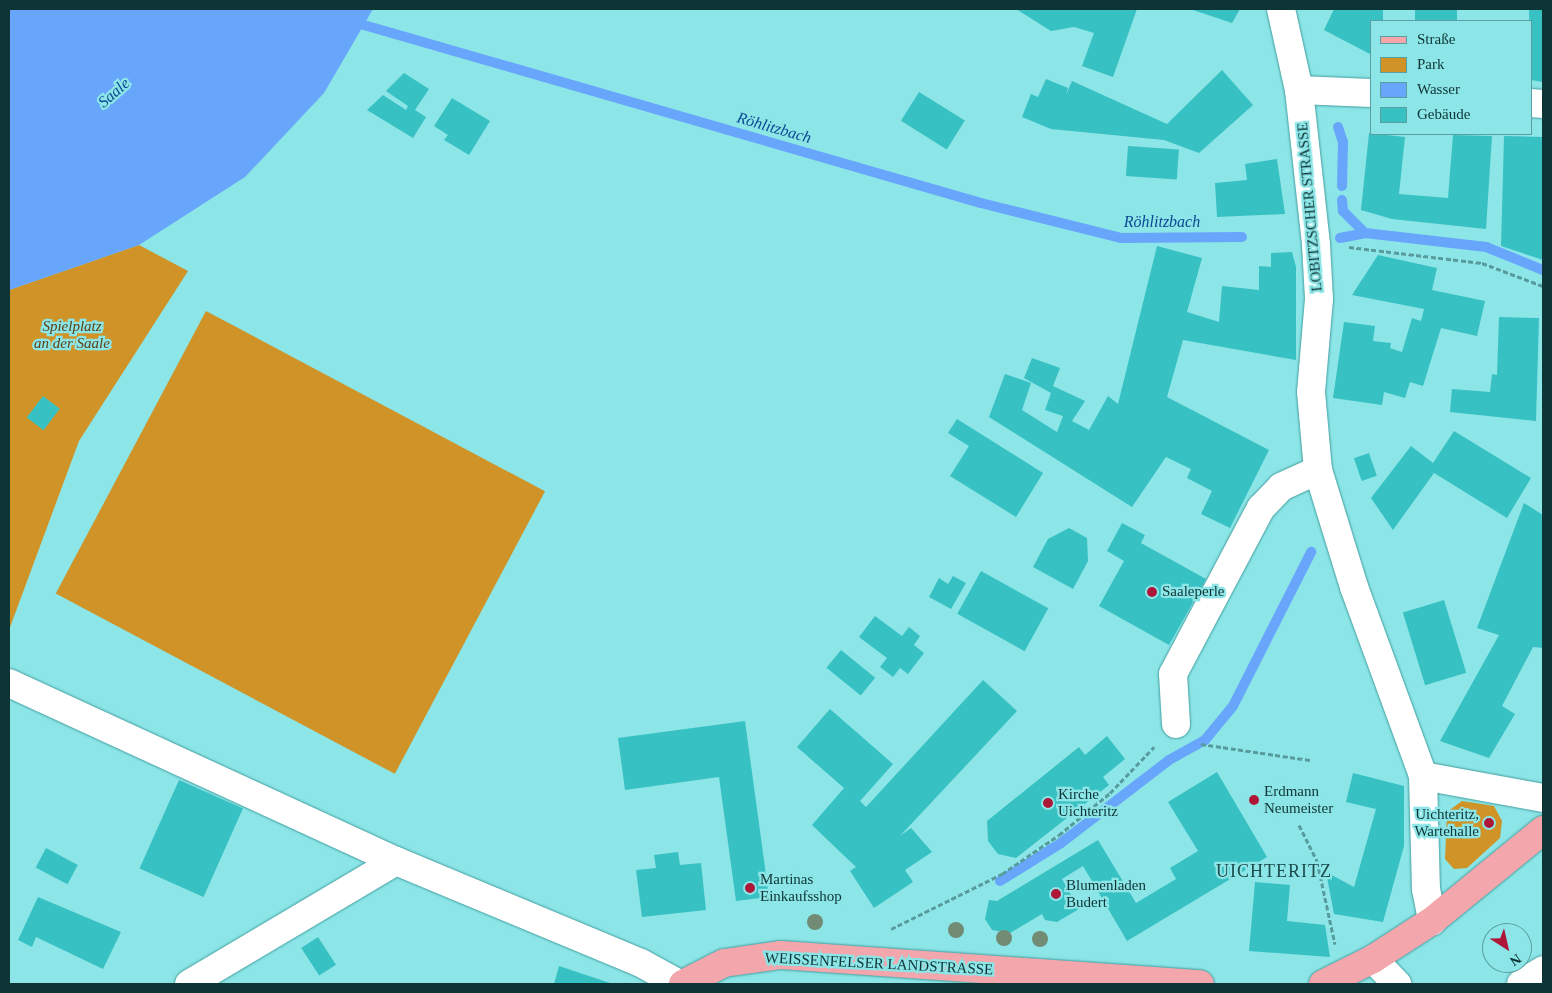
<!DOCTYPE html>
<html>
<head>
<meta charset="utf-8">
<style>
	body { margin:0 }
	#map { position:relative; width:1552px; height:993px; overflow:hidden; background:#8ce5e6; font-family:Georgia,serif }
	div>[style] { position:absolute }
	.green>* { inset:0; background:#cf9327; transform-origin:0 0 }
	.water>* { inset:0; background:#68a6fc }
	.stream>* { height:10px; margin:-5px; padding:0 5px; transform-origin:5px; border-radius:5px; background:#68a6fc }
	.building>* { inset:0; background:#38c1c3; transform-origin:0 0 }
	.path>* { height:3px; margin-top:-1.5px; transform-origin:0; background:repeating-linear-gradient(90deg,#579b9c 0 5px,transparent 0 7.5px) }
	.roads { filter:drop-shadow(0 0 1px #439ea0) drop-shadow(0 0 1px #439ea0) }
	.minor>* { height:28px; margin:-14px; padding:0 14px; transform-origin:14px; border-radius:14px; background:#fff }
	.major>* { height:28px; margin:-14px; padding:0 14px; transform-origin:14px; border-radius:14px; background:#f3a7ad }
	.trees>* { width:16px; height:16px; margin:-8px; border-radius:50%; background:#718b74 }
	.dots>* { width:14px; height:14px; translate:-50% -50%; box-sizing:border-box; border:2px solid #8ce5e6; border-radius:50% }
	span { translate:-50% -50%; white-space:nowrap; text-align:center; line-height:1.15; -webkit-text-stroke:4.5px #8ce5e6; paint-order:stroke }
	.street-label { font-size:15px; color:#0e3536 }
	.park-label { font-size:15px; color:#5b4116; font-style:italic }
	.poi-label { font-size:15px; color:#0e3536 }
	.left { translate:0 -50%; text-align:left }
	.right { translate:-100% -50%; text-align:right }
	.water-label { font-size:16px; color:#0c4994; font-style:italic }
	.quarter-label { font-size:18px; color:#1b4c4c; letter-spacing:1px }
	.frame { position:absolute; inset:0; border:10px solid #0e3536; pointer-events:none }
	.legend { position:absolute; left:1370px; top:20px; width:162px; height:115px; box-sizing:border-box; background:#8ce5e6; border:1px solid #5a9fa0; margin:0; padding:6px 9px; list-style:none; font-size:15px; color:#0e3536 }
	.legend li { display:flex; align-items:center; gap:10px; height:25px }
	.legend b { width:25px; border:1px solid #5a9fa0 }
	.north { position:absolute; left:1482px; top:923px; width:50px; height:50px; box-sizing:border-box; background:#8ce5e6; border:1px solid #5a9fa0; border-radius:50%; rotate:145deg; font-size:14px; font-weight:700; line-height:20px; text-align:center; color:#0e3536 }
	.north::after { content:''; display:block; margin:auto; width:18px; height:22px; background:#ad1839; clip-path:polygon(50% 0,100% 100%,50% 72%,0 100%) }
</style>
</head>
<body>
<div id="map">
	<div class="green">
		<i style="clip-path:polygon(139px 245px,188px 271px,79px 441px,9px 630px,9px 290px)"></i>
		<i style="left:206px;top:311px;width:384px;height:320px;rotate:28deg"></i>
		<i style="clip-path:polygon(1462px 801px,1494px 806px,1502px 821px,1500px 838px,1467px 868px,1454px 869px,1445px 859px,1447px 812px)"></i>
	</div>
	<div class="water">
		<i style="clip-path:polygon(9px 9px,373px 9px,324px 93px,245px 177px,139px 245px,9px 290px)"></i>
	</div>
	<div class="stream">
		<i style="left:350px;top:21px;width:657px;rotate:16.09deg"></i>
		<i style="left:981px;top:203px;width:144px;rotate:14deg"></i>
		<i style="left:1121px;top:238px;width:121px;rotate:-0.5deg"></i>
		<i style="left:1338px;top:127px;width:16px;rotate:72deg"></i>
		<i style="left:1343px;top:142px;width:44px;rotate:91.3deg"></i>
		<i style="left:1342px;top:200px;width:11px;rotate:85deg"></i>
		<i style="left:1343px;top:211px;width:31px;rotate:45deg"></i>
		<i style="left:1340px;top:238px;width:25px;rotate:-11deg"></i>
		<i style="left:1365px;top:233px;width:122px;rotate:6.6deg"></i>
		<i style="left:1486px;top:247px;width:61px;rotate:22deg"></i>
		<i style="left:1000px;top:881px;width:72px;rotate:-31.9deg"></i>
		<i style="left:1061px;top:843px;width:136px;rotate:-37.5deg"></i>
		<i style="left:1169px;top:760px;width:41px;rotate:-29.1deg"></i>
		<i style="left:1205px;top:740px;width:44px;rotate:-50.5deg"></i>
		<i style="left:1233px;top:706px;width:173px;rotate:-63.1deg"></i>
	</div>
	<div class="building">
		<i style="clip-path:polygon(1016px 9px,1137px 9px,1113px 77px,1082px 66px,1094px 33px,1074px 27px,1051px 31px)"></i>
		<i style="clip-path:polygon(1190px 9px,1240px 9px,1232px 23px)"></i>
		<i style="clip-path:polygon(1334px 9px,1383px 9px,1383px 21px,1371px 21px,1370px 54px,1324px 30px)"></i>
		<i style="left:1415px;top:9px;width:42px;height:12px"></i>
		<i style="clip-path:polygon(1529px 9px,1543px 9px,1543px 82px,1531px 80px)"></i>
		<i style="clip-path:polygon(1222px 70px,1253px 105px,1199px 153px,1164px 140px,1051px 129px,1022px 117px,1031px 94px,1038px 97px,1046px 79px,1068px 88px,1066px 95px,1072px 81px,1167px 124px)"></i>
		<i style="clip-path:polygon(404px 73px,429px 89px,415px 110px,426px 117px,413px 138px,367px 110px,383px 95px,406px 110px,408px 106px,386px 91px)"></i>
		<i style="left:919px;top:92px;width:54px;height:34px;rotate:32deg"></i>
		<i style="clip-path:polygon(452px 98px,490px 121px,469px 155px,444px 140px,448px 135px,434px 126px)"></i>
		<i style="clip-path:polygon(1369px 133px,1405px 137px,1399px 194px,1448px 198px,1453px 135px,1492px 136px,1486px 229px,1392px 219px,1361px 210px)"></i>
		<i style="clip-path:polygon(1504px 136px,1543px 137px,1543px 260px,1501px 246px)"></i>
		<i style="left:1128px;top:146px;width:51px;height:30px;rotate:4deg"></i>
		<i style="clip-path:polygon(1277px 159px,1285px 214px,1217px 217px,1215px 183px,1247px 180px,1245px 164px)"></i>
		<i style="clip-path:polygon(1157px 246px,1202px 258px,1187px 312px,1219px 322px,1222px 286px,1259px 290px,1259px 266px,1271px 267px,1271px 253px,1292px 252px,1296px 267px,1296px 360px,1183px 340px,1167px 397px,1269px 450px,1230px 528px,1201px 514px,1212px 491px,1187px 478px,1191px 469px,1166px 457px,1132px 507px,989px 417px,1005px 374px,1031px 383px,1022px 410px,1057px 432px,1063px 416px,1045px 410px,1051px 393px,1024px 378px,1032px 358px,1060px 368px,1053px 386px,1085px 401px,1072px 421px,1089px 430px,1108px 396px,1118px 404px)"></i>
		<i style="clip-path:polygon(1378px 255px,1437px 268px,1432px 290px,1485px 301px,1477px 336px,1441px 328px,1423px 386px,1410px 382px,1405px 398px,1384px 392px,1382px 405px,1333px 398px,1344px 322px,1375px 326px,1373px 341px,1391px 343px,1390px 348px,1402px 352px,1412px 318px,1421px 321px,1424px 309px,1352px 295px)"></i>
		<i style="clip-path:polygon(1499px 317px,1539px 318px,1536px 421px,1450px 412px,1452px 389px,1490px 392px,1492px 374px,1497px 375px)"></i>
		<i style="left:43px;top:396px;width:21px;height:27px;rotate:37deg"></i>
		<i style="clip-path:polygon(957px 419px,1043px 473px,1016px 517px,950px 476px,969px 446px,948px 433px)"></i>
		<i style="clip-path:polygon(1454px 431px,1531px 478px,1507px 518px,1434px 473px,1393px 530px,1371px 498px,1411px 446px,1433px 463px)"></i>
		<i style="left:1369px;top:453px;width:24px;height:16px;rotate:71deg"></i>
		<i style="clip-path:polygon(1524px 503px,1543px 515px,1543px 648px,1533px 647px,1502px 706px,1515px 714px,1489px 758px,1440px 741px,1499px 635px,1477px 628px)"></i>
		<i style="clip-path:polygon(1122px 523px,1145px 535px,1141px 543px,1206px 579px,1169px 645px,1099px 606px,1124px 561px,1107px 551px)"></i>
		<i style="clip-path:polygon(1069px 528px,1087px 538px,1088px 561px,1073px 589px,1033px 567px,1048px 539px)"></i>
		<i style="left:981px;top:571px;width:77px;height:49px;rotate:29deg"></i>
		<i style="clip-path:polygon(953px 576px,966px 583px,951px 609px,929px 597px,939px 578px,948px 584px)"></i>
		<i style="left:1444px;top:600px;width:76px;height:43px;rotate:73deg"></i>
		<i style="clip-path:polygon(875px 616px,902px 636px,909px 627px,920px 636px,914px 645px,924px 653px,908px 674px,900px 668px,893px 677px,880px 667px,887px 658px,859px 637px)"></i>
		<i style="left:841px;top:650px;width:44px;height:23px;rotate:39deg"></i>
		<i style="clip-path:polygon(983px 680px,1017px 711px,900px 836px,911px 828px,932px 852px,905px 870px,913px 882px,874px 908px,850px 871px,856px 867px,812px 825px,844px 788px,797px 747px,830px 709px,893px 764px,860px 801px,866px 807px)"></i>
		<i style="clip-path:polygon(745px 721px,769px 897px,736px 901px,719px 777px,625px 790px,618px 738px)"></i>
		<i style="clip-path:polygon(1107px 736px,1125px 759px,1103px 777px,1109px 785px,1016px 858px,998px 854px,988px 841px,987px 821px,1079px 747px,1085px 755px)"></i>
		<i style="clip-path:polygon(1217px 772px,1267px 857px,1127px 941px,1083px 866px,1062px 879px,1079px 909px,1057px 922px,1045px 920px,1042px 914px,1010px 933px,992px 930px,985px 919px,989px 900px,997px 901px,1098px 840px,1136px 903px,1176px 879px,1170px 868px,1198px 851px,1168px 802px)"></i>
		<i style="clip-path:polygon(1353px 773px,1404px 786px,1404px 846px,1383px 922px,1334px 914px,1326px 872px,1354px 887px,1376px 809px,1346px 802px)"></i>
		<i style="left:179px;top:780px;width:70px;height:97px;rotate:24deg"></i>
		<i style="left:46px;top:848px;width:36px;height:22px;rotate:28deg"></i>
		<i style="clip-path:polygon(678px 852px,680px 865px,701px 863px,706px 910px,642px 917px,636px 870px,656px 868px,654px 855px)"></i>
		<i style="clip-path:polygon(1255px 882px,1290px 885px,1287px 921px,1325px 925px,1330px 957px,1249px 951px)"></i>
		<i style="clip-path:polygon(38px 897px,121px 932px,103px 969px,36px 937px,32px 947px,18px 940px)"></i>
		<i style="left:318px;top:937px;width:33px;height:20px;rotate:57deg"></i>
		<i style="clip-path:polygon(559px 966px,613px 984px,554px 984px)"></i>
	</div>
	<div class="path">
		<i style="left:1349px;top:247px;width:134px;rotate:6.9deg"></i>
		<i style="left:1482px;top:263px;width:65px;rotate:20.7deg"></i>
		<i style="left:1201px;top:744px;width:110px;rotate:8.4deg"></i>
		<i style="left:1299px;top:825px;width:40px;rotate:63.4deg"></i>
		<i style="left:1317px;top:861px;width:85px;rotate:77.8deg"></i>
		<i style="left:891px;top:929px;width:124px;rotate:-26.4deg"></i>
		<i style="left:1002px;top:874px;width:69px;rotate:-34.4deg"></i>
		<i style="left:1059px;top:835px;width:66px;rotate:-39.5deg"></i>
		<i style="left:1110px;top:793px;width:64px;rotate:-46.3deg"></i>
	</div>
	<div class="roads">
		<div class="minor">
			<i style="left:1281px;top:9px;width:83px;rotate:77.5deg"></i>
			<i style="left:1299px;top:90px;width:156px;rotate:83.7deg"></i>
			<i style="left:1316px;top:245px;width:54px;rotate:86.8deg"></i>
			<i style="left:1319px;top:299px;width:93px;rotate:94.9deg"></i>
			<i style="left:1311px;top:392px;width:78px;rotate:84.9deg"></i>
			<i style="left:1318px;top:470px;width:122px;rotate:72.9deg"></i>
			<i style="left:1354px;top:587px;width:201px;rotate:69.9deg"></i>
			<i style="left:1423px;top:776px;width:113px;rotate:88.5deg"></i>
			<i style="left:1426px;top:889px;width:33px;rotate:79deg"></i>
			<i style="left:1299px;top:90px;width:72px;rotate:2.4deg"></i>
			<i style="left:1531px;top:103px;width:12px;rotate:5deg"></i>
			<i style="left:9px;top:683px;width:426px;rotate:24.7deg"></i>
			<i style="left:396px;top:861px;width:265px;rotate:22.6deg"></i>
			<i style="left:641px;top:963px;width:43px;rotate:28.9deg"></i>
			<i style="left:1176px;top:724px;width:50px;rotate:-93.4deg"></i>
			<i style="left:1173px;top:674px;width:188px;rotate:-62.1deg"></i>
			<i style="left:1261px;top:508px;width:29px;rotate:-46deg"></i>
			<i style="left:1281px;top:487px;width:41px;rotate:-24.7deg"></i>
			<i style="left:1423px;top:776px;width:122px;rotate:10.4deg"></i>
			<i style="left:1373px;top:959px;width:35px;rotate:46deg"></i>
			<i style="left:189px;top:984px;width:241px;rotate:-30.7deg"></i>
			<i style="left:1521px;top:984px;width:26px;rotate:-32deg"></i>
		</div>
		<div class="major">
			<i style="left:683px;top:984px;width:46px;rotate:-27.1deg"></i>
			<i style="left:724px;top:963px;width:58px;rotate:-8deg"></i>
			<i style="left:781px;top:955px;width:420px;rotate:4deg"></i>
			<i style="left:1323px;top:984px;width:56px;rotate:-26.6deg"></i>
			<i style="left:1373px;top:959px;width:70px;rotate:-32.8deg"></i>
			<i style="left:1432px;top:921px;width:144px;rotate:-39.3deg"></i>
		</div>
	</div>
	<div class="trees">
		<i style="left:815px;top:922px"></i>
		<i style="left:956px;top:930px"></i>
		<i style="left:1004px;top:938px"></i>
		<i style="left:1040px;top:939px"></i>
	</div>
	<div class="dots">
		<i style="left:1152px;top:592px;background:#ad1839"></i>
		<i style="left:1254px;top:800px;background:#ad1839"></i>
		<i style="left:1048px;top:803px;background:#ad1839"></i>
		<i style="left:1489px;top:823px;background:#ad1839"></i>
		<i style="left:750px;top:888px;background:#ad1839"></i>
		<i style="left:1056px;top:894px;background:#ad1839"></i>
	</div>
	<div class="street-label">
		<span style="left:1310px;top:207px;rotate:-95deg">LOBITZSCHER STRASSE</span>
		<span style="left:879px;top:964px;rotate:3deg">WEISSENFELSER LANDSTRASSE</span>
	</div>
	<div class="park-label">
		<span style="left:72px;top:335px">Spielplatz<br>an der Saale</span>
	</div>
	<div class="poi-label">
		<span class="left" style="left:1162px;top:592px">Saaleperle</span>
		<span class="left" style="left:1264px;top:800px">Erdmann<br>Neumeister</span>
		<span class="left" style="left:1058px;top:803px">Kirche<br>Uichteritz</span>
		<span class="right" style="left:1479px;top:823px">Uichteritz,<br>Wartehalle</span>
		<span class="left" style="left:760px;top:888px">Martinas<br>Einkaufsshop</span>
		<span class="left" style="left:1066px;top:894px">Blumenladen<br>Budert</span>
	</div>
	<div class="water-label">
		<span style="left:114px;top:93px;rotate:-41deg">Saale</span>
		<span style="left:774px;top:128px;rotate:16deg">Röhlitzbach</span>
		<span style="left:1162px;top:222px">Röhlitzbach</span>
	</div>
	<div class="quarter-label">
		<span style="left:1274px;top:871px">UICHTERITZ</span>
	</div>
	<div class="frame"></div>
	<ul class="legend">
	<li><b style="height:6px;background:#f3a7ad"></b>Straße</li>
	<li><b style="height:14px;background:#cf9327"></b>Park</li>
	<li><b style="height:14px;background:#68a6fc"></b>Wasser</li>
	<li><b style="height:14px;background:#38c1c3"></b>Gebäude</li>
	</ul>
	<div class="north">N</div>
</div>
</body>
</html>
